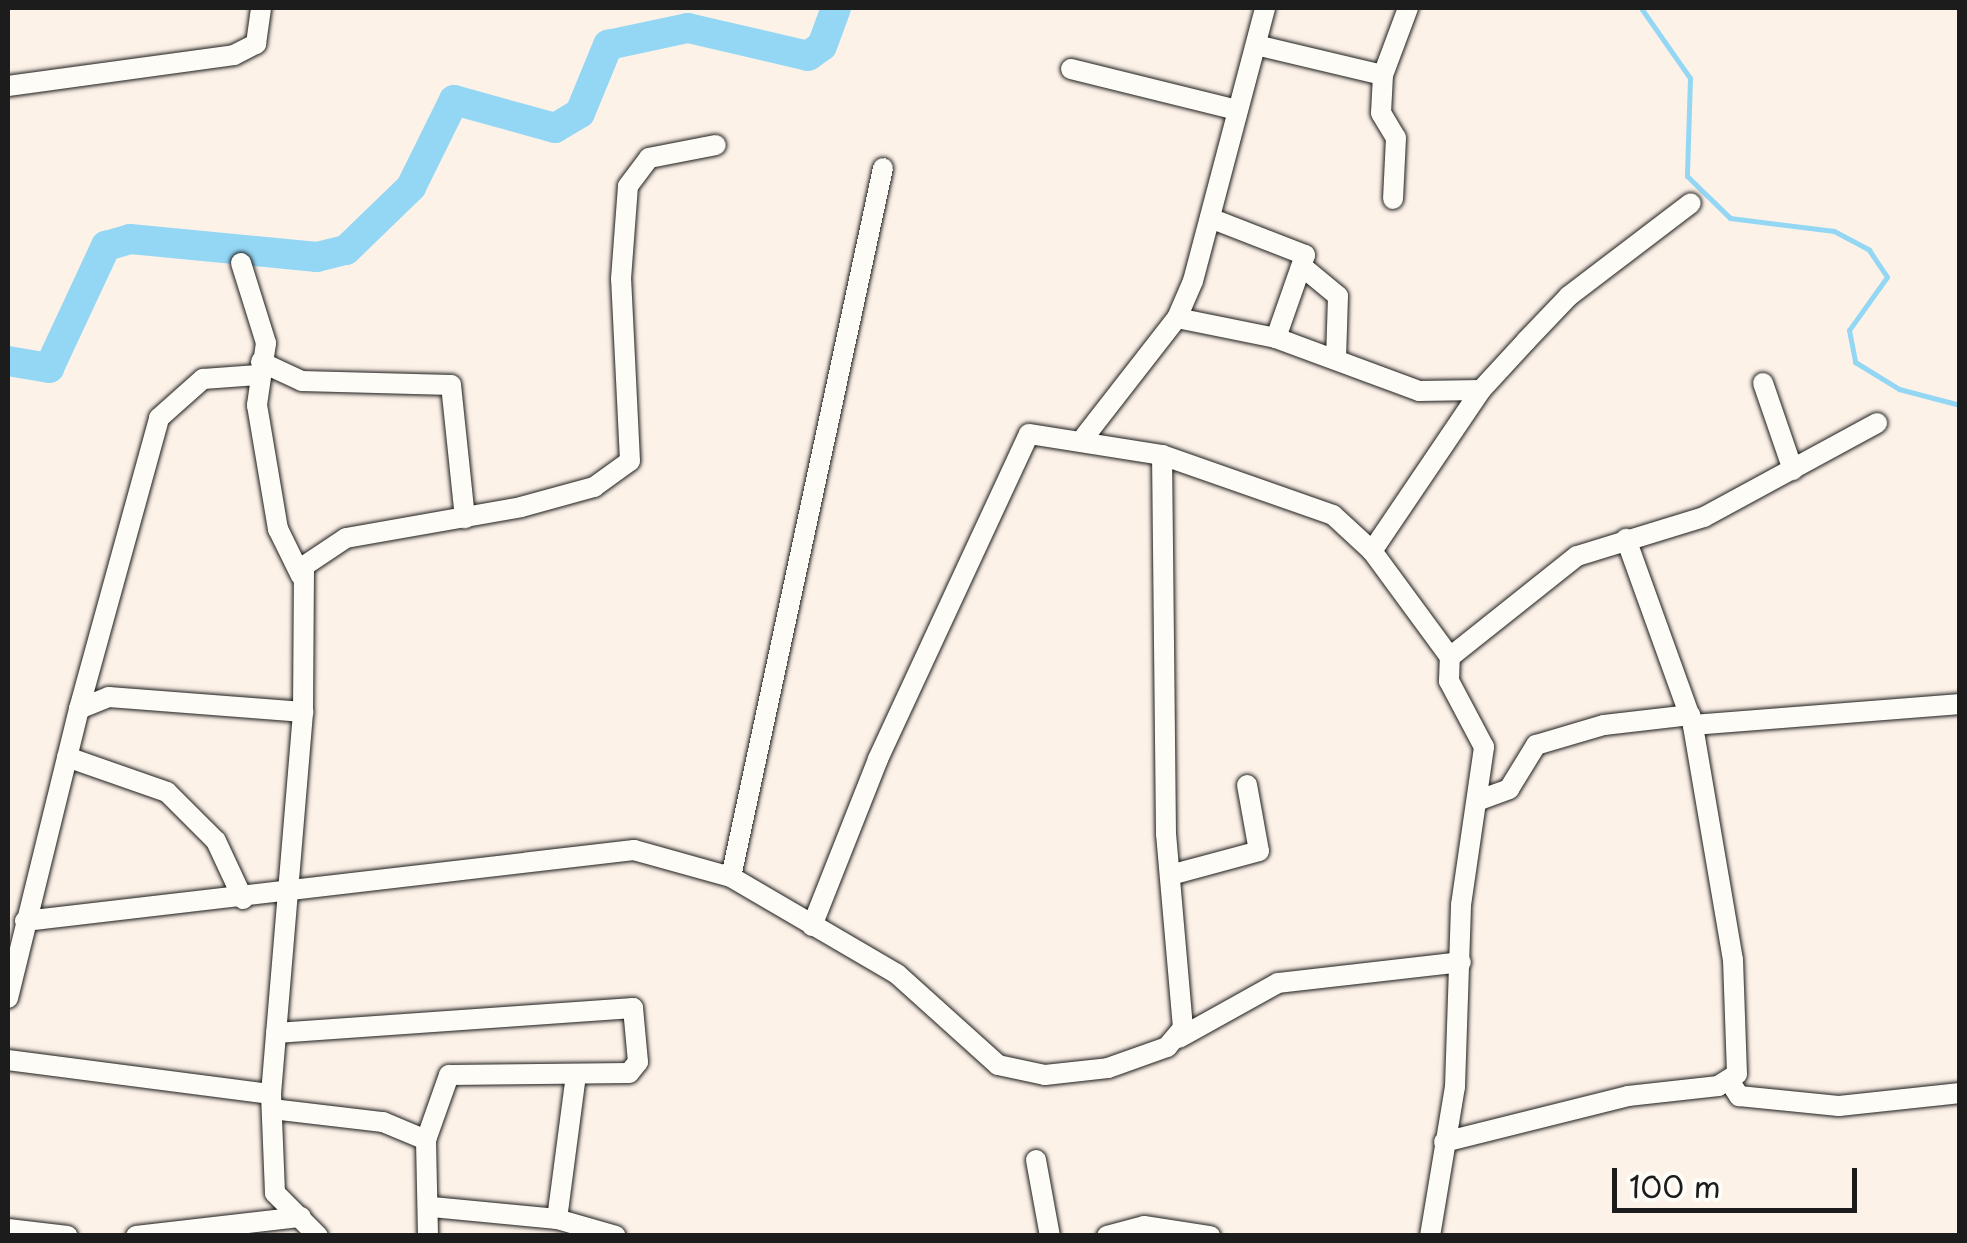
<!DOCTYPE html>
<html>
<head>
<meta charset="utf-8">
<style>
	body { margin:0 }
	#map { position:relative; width:1967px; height:1243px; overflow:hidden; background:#fdf2e8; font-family:"Playpen Sans",sans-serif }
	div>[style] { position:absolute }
	.stream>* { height:5px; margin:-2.5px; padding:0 2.5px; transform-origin:2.5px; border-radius:2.5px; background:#93d7f5 }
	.river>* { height:30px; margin:-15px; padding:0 15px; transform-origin:15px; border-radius:15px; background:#93d7f5 }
	.roads { filter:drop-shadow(0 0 2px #1c1c1c) drop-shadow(0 0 2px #1c1c1c) }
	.minor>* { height:20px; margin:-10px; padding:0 10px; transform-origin:10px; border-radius:10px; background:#fdfcf7 }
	span { translate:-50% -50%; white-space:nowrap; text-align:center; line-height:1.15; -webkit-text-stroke:8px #fdfcf7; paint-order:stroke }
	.frame { position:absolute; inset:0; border:10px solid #1c1c1c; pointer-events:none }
	.scale { position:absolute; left:1612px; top:1168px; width:245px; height:45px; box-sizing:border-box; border:5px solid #1c1c1c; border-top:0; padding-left:12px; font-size:30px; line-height:35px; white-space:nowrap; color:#1c1c1c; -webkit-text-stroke:8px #fdfcf7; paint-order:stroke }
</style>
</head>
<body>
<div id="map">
	<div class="stream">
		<i style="left:1641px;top:8px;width:85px;rotate:55deg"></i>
		<i style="left:1690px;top:78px;width:98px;rotate:91.8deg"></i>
		<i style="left:1687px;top:176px;width:60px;rotate:44.3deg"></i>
		<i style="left:1730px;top:218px;width:105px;rotate:7.1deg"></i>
		<i style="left:1834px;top:231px;width:40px;rotate:28deg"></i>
		<i style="left:1869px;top:250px;width:32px;rotate:56deg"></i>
		<i style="left:1887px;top:277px;width:65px;rotate:125.6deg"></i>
		<i style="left:1849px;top:330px;width:33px;rotate:79deg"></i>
		<i style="left:1855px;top:362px;width:52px;rotate:31.5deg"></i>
		<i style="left:1899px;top:389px;width:63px;rotate:14.7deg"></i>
	</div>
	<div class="river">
		<i style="left:8px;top:361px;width:42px;rotate:9.7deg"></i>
		<i style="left:49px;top:368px;width:135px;rotate:-65deg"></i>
		<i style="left:106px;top:246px;width:25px;rotate:-16deg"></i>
		<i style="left:130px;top:239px;width:188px;rotate:5.5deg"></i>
		<i style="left:317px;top:257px;width:30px;rotate:-14deg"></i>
		<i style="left:346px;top:250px;width:91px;rotate:-44.1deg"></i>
		<i style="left:411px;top:187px;width:97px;rotate:-63.7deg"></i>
		<i style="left:454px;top:100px;width:105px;rotate:15.5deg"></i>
		<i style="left:555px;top:128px;width:29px;rotate:-31deg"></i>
		<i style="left:580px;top:113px;width:74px;rotate:-67.6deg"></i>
		<i style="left:608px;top:45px;width:82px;rotate:-12deg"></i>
		<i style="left:688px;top:28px;width:123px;rotate:13.1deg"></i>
		<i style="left:808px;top:56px;width:17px;rotate:-36deg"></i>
		<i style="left:822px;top:46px;width:40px;rotate:-69.8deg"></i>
	</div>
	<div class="roads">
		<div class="minor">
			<i style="left:1256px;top:45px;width:130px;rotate:13.3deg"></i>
			<i style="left:1383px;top:75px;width:72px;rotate:-69.5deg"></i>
			<i style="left:1071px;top:69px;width:171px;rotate:13.9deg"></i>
			<i style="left:1383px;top:75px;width:38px;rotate:93deg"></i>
			<i style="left:1381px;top:113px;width:29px;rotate:59deg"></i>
			<i style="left:1396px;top:138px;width:61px;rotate:92.8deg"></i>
			<i style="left:8px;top:86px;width:228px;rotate:-7.8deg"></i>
			<i style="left:234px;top:55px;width:25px;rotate:-27deg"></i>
			<i style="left:256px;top:44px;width:36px;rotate:-82deg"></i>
			<i style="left:1210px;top:218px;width:102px;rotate:21.3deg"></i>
			<i style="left:1305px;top:255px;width:88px;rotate:109.3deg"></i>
			<i style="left:241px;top:263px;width:84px;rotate:72.6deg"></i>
			<i style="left:266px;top:343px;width:63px;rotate:98.3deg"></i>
			<i style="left:257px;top:405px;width:126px;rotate:80.4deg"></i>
			<i style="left:278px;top:529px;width:52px;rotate:63.9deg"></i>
			<i style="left:1304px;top:268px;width:44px;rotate:39.5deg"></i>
			<i style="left:1338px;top:296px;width:63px;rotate:91.8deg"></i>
			<i style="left:1177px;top:318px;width:101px;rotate:11.4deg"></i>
			<i style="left:1276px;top:338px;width:153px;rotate:20.3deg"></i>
			<i style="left:1419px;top:391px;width:62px;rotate:-0.9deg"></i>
			<i style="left:261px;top:362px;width:45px;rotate:24.9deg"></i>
			<i style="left:302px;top:381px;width:149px;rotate:1.5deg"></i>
			<i style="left:451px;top:385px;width:134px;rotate:84deg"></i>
			<i style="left:1763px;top:383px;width:92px;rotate:71deg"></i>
			<i style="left:1085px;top:436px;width:150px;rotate:-52.1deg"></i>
			<i style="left:1177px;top:318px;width:40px;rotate:-66.6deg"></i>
			<i style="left:1193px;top:281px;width:282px;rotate:-75.2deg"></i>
			<i style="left:1372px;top:551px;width:194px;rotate:-55.9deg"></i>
			<i style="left:1481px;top:390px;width:67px;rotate:-47.4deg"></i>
			<i style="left:1526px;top:341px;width:62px;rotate:-46.3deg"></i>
			<i style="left:1569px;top:296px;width:153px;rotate:-37.3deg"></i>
			<i style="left:79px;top:709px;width:302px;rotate:-74.6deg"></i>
			<i style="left:159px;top:418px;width:59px;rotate:-41.6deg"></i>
			<i style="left:203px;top:379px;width:55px;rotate:-4.2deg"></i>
			<i style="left:1693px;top:725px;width:268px;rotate:-4.5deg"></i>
			<i style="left:67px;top:757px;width:106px;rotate:19.3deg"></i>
			<i style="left:167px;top:792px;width:69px;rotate:45deg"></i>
			<i style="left:216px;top:841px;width:64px;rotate:65deg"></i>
			<i style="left:1482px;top:799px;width:29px;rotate:-20deg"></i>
			<i style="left:1509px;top:789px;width:52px;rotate:-58.5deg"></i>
			<i style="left:1536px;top:745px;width:71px;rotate:-16.4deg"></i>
			<i style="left:1604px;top:725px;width:87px;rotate:-6.6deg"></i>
			<i style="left:1174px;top:874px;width:88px;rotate:-15.1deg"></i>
			<i style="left:1259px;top:851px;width:67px;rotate:-100.3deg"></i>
			<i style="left:731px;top:877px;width:725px;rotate:-77.9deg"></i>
			<i style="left:25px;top:921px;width:613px;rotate:-6.65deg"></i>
			<i style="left:634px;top:850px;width:101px;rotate:15.6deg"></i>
			<i style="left:731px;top:877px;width:192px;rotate:30.3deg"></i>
			<i style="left:897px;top:974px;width:136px;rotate:42deg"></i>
			<i style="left:998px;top:1065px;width:48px;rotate:12deg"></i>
			<i style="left:1045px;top:1075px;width:63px;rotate:-6.3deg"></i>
			<i style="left:1108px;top:1068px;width:63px;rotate:-19.6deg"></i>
			<i style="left:1167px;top:1047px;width:25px;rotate:-50deg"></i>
			<i style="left:1183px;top:1028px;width:195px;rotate:-95deg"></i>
			<i style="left:1166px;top:834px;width:379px;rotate:-90.6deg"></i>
			<i style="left:812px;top:926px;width:180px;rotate:-68.4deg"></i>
			<i style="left:878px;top:759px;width:358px;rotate:-65.1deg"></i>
			<i style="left:1029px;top:434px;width:135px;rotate:9deg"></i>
			<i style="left:1162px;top:455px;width:181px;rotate:19.3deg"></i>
			<i style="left:1333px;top:515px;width:53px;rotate:42.7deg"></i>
			<i style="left:1372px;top:551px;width:132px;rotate:53.7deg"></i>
			<i style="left:8px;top:998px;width:298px;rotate:-76.2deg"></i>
			<i style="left:79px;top:709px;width:32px;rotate:-22deg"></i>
			<i style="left:109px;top:697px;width:195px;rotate:4.4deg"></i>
			<i style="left:276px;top:1033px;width:358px;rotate:-4deg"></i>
			<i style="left:633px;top:1008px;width:54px;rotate:84.7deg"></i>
			<i style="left:638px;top:1062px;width:14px;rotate:129deg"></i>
			<i style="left:629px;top:1073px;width:180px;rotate:179.4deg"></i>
			<i style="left:449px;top:1075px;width:69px;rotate:109.5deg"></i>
			<i style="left:1179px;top:1038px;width:113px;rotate:-29.1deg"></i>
			<i style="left:1278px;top:983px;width:184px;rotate:-6.5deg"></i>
			<i style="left:8px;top:1060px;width:265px;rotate:7.4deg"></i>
			<i style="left:1730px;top:1082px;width:17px;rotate:57deg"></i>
			<i style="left:1739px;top:1096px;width:100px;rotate:5.7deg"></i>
			<i style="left:1839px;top:1106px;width:122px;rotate:-6.1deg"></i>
			<i style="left:272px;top:1109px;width:112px;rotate:6.7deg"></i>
			<i style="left:383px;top:1122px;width:47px;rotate:22.7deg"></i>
			<i style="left:426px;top:1140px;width:96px;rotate:88.8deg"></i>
			<i style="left:1444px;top:1142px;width:190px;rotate:-14deg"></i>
			<i style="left:1628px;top:1096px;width:91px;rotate:-6.3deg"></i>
			<i style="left:1718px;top:1086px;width:22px;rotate:-32deg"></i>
			<i style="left:1737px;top:1074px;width:114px;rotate:-92deg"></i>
			<i style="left:1733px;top:960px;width:238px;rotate:-99.7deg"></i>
			<i style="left:1693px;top:725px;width:198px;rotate:-109.8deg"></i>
			<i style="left:1036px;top:1160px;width:77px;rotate:79.6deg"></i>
			<i style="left:432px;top:1207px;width:126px;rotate:5.5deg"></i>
			<i style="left:557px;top:1219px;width:61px;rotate:16.1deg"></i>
			<i style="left:557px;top:1219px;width:146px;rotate:-82.5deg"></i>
			<i style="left:8px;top:1229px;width:60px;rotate:6.7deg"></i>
			<i style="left:136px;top:1236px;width:166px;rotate:-6.6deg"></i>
			<i style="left:318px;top:1236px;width:61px;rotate:-135deg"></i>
			<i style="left:275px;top:1193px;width:99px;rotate:-92.3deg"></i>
			<i style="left:271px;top:1094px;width:383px;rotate:-85.2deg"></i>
			<i style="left:303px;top:712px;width:146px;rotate:-89.6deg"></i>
			<i style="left:304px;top:566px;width:50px;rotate:-33.7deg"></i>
			<i style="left:346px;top:538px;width:178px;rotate:-10deg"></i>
			<i style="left:521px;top:507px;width:76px;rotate:-15.3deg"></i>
			<i style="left:594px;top:487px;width:44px;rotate:-35.8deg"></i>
			<i style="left:630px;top:461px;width:182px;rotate:-92.8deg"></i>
			<i style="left:621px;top:279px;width:93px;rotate:-85.7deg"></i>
			<i style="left:628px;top:186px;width:35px;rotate:-53deg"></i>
			<i style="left:649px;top:158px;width:68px;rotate:-11deg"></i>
			<i style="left:1107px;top:1236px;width:38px;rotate:-15deg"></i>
			<i style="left:1144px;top:1226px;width:67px;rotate:8.6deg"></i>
			<i style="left:1430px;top:1236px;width:151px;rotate:-80.5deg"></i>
			<i style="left:1455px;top:1087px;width:182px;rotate:-88.1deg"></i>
			<i style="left:1461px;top:905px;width:160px;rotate:-81.7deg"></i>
			<i style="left:1484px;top:747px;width:75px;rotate:-117.9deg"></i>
			<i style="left:1449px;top:681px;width:24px;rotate:-88deg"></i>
			<i style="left:1450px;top:657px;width:162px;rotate:-38.5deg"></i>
			<i style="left:1577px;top:556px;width:133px;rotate:-17.1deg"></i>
			<i style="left:1704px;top:517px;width:197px;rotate:-28.5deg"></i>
		</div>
	</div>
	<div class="frame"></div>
	<div class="scale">100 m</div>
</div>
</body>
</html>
